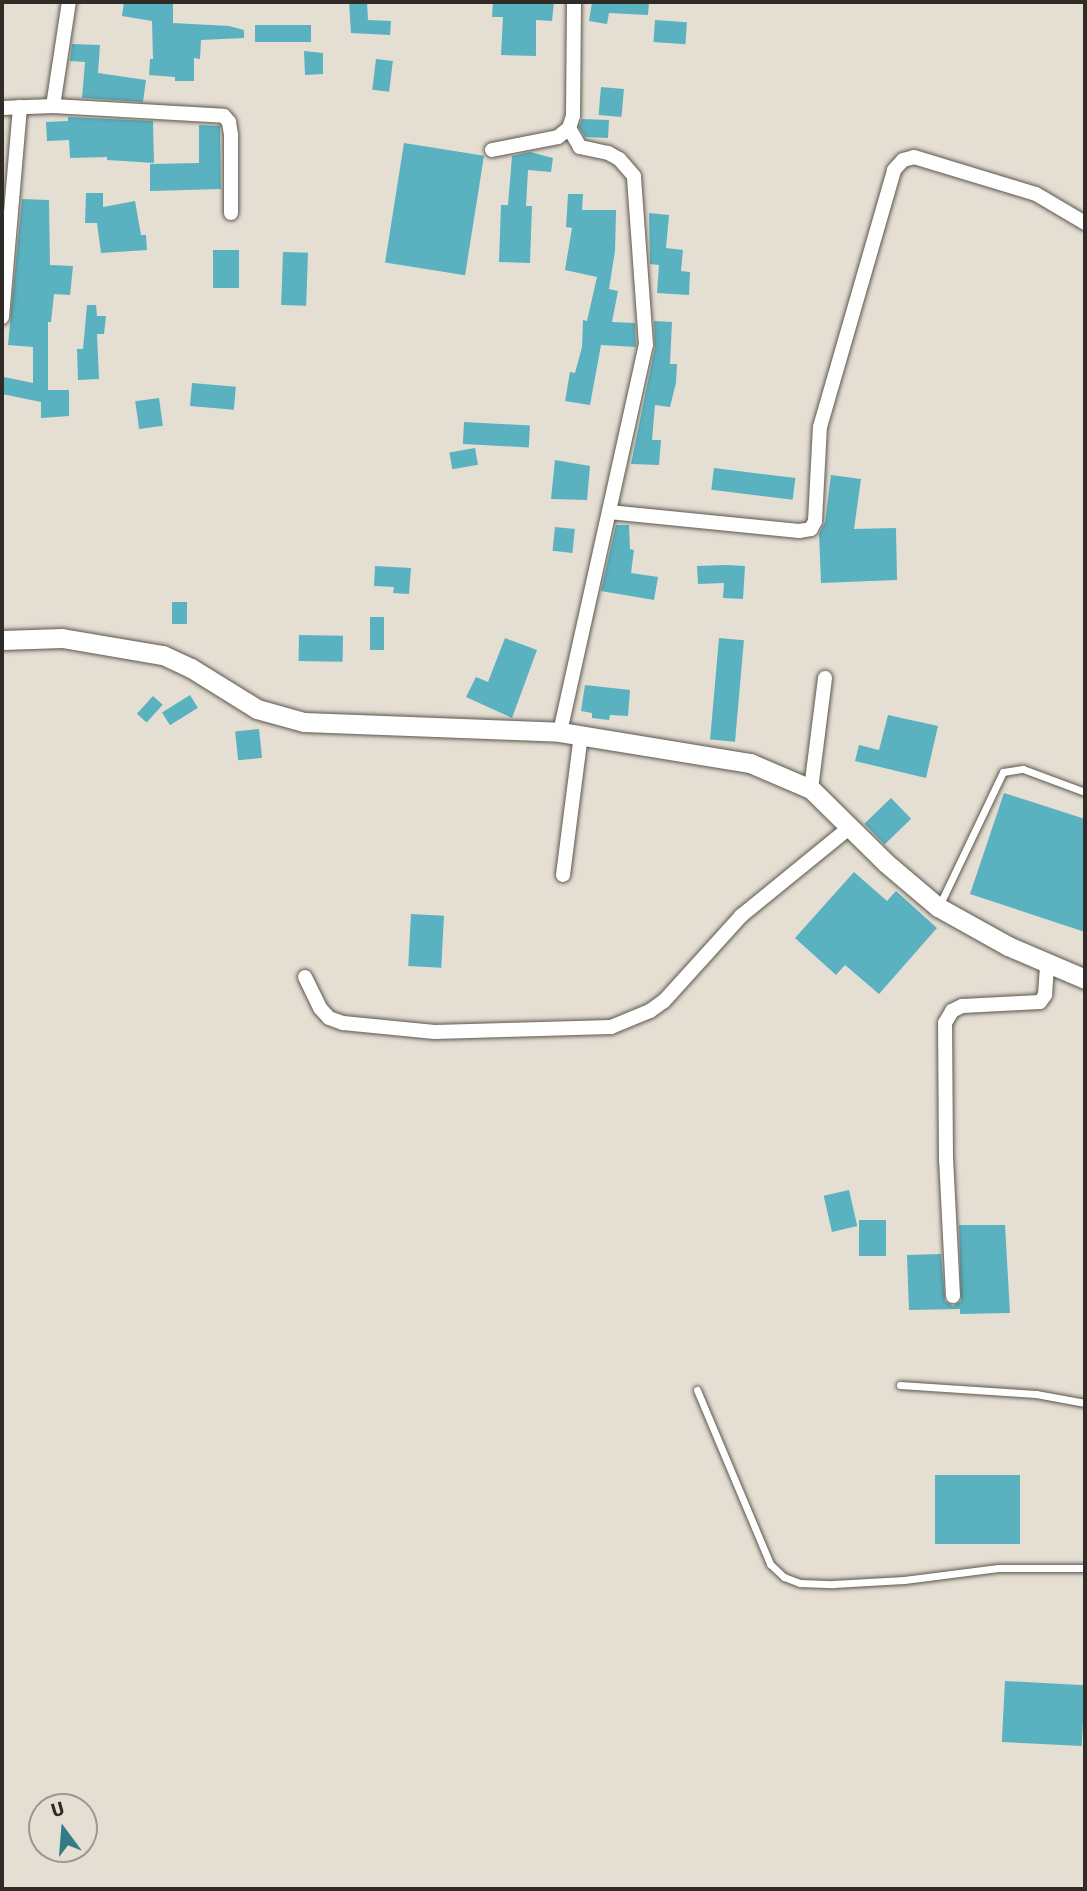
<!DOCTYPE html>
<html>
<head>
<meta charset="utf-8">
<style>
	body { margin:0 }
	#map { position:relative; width:1087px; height:1891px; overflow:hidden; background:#e5ded3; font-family:"Fira Sans",sans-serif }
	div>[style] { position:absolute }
	.building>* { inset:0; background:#5ab1c0; transform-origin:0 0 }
	.roads { filter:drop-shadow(0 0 2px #5c574d) drop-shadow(0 0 2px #5c574d) }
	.lane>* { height:7px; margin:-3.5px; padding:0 3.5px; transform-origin:3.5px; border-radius:3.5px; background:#fff }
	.street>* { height:14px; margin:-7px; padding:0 7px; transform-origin:7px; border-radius:7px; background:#fff }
	.secondary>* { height:19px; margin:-9.5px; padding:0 9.5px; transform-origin:9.5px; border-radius:9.5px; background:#fff }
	span { translate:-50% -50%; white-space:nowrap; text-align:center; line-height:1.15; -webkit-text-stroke:6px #e5ded3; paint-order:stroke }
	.frame { position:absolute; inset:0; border:4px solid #2f2c28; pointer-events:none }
	.north { position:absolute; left:28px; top:1793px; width:70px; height:70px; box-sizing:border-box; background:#e5ded3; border:2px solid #9c978f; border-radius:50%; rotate:344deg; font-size:19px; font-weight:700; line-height:28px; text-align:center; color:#2f2c28 }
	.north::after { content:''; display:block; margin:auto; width:24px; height:32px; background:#347a87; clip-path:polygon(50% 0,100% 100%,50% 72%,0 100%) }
</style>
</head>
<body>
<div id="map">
	<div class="building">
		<i style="clip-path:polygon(124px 2px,173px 2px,173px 23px,229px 26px,244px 30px,244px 38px,201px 40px,200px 59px,194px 58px,194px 81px,175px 81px,175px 77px,149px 75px,150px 59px,153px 59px,152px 21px,122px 16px)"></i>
		<i style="clip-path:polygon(349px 2px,367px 2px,368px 20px,391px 21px,390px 35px,351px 33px)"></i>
		<i style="clip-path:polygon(493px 2px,554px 2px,552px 21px,536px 20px,536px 56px,501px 55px,503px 17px,492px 17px)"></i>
		<i style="clip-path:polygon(592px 2px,649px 2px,648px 15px,609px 13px,607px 24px,589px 21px)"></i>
		<i style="left:655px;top:20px;width:32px;height:22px;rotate:4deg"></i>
		<i style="left:255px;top:25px;width:56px;height:17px"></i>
		<i style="clip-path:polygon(72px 44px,100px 45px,98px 73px,146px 80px,143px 102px,82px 98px,85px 62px,70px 61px)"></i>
		<i style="clip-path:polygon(304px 51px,323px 53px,323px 74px,305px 75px)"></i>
		<i style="left:376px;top:59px;width:17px;height:31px;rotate:7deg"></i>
		<i style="left:601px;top:87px;width:23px;height:28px;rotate:5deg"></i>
		<i style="clip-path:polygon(68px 117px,153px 121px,154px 163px,107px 160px,107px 157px,70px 158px,69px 140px,47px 141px,46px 122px,68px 121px)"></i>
		<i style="clip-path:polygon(582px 119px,609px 120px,608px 138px,585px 137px,579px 127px)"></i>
		<i style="clip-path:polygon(199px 125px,220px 126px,221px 189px,150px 191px,150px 164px,199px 163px)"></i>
		<i style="left:404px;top:143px;width:81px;height:121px;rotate:9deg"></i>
		<i style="clip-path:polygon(530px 152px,553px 158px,551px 172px,528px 170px,526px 206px,532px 206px,530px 263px,499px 262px,501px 205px,508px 205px,512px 156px)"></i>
		<i style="clip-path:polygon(86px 193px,103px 193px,103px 207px,135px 201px,141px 235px,146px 235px,147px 250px,101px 253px,97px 223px,85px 223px)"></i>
		<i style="clip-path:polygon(568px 194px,583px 194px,582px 210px,616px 210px,615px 251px,609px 289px,618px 291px,612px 322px,635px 323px,636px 347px,601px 345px,590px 405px,565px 401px,570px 372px,575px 373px,582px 347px,583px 320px,587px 321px,597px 277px,565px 270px,572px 228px,566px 227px)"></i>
		<i style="clip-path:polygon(22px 199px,49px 200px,50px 265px,73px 266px,70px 295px,54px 294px,51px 322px,48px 322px,48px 390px,69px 390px,69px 416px,41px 418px,41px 402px,2px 394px,4px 377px,33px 383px,33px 347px,8px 345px)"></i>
		<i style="clip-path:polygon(649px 213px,669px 215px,666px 248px,683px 250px,681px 271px,690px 272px,689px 295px,657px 293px,659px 265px,650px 264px)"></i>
		<i style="left:213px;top:250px;width:26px;height:38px"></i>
		<i style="left:283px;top:252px;width:25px;height:53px;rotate:2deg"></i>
		<i style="clip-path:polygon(87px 305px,96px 305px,97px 316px,106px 316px,104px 334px,97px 334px,99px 379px,78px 380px,77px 349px,83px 349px)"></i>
		<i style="clip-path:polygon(654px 321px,672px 322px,670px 364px,677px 364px,676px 383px,670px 407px,655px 405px,652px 440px,661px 440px,659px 465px,631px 464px,655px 347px)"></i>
		<i style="left:192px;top:383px;width:44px;height:23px;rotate:5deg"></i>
		<i style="left:159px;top:398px;width:28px;height:24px;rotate:82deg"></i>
		<i style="left:464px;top:422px;width:66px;height:22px;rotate:3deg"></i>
		<i style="left:475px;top:448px;width:17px;height:26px;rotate:80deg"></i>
		<i style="clip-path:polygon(555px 460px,590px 466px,587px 500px,551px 499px)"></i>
		<i style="left:714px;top:468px;width:82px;height:22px;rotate:7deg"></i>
		<i style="clip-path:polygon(831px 475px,861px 479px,854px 529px,896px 528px,897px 580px,821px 583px,819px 534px,825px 522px)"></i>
		<i style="clip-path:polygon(616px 525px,629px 525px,630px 549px,634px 550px,631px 573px,658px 577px,654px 600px,601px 591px)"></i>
		<i style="left:555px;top:527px;width:20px;height:24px;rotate:6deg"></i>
		<i style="clip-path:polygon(727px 565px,745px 566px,743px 599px,723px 598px,724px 583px,698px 584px,697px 566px)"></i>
		<i style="clip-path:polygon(375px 566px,411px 568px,409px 594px,393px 593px,394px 587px,374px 586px)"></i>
		<i style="left:187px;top:602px;width:22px;height:15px;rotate:90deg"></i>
		<i style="left:370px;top:617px;width:14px;height:33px"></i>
		<i style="left:299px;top:635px;width:44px;height:26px;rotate:1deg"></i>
		<i style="clip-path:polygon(505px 638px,537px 650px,512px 718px,466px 697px,476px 677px,488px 682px)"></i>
		<i style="left:719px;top:638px;width:25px;height:102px;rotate:5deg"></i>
		<i style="clip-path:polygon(585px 685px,630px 690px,628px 716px,610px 715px,609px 720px,592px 718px,592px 713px,581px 711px)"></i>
		<i style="left:190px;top:695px;width:15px;height:33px;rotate:58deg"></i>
		<i style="left:153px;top:696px;width:13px;height:24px;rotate:42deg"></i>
		<i style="clip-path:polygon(888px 715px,938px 726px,926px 778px,855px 761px,859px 745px,879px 750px)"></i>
		<i style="left:259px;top:729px;width:29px;height:24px;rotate:84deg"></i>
		<i style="clip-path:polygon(1004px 793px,1085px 819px,1085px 932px,970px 894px)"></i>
		<i style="left:891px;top:798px;width:29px;height:37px;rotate:46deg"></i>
		<i style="clip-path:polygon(854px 872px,887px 901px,896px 891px,937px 928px,879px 994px,845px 965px,836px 975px,795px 938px)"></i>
		<i style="left:411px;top:914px;width:33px;height:52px;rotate:3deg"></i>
		<i style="left:849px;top:1190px;width:37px;height:26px;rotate:77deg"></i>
		<i style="left:859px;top:1220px;width:27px;height:36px"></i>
		<i style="clip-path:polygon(959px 1225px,1005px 1225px,1010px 1313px,960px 1314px,960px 1309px,909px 1310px,907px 1255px,941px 1254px,945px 1301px,953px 1306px,961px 1301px)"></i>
		<i style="left:935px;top:1475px;width:85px;height:69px"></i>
		<i style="left:1005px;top:1681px;width:80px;height:61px;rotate:3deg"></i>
	</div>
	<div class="roads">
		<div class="lane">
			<i style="left:940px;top:904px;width:146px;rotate:-64.5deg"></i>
			<i style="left:1003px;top:772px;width:20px;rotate:-9deg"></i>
			<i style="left:1023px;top:769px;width:66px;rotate:20.4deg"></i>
			<i style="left:900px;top:1385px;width:136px;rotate:3.8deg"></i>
			<i style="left:1036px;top:1394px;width:50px;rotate:10.4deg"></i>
			<i style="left:697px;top:1390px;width:189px;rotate:67.2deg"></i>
			<i style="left:770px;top:1564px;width:19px;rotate:43deg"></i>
			<i style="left:784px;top:1577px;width:17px;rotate:21deg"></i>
			<i style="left:800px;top:1583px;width:33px;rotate:2deg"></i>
			<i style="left:833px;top:1584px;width:71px;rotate:-3.2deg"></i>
			<i style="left:904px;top:1580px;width:95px;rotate:-7.3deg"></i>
			<i style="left:998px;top:1568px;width:87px"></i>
		</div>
		<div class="street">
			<i style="left:53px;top:106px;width:171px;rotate:3.3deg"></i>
			<i style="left:224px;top:116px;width:8px;rotate:50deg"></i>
			<i style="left:229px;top:122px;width:13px;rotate:81deg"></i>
			<i style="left:231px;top:135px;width:78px;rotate:90deg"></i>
			<i style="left:2px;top:108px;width:51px;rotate:-2.2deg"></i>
			<i style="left:53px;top:106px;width:105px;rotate:-81.3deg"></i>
			<i style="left:492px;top:150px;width:67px;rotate:-11.1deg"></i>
			<i style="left:558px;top:137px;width:14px;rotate:-39deg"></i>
			<i style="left:569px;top:128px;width:13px;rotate:-72deg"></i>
			<i style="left:573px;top:116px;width:114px;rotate:-89.5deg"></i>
			<i style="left:2px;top:317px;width:211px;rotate:-85.1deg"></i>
			<i style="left:609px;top:512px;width:191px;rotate:5.7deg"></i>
			<i style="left:799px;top:531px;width:12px;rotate:-9deg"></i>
			<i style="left:811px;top:529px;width:9px;rotate:-63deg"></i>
			<i style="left:815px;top:521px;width:94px;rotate:-87deg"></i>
			<i style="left:820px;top:427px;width:267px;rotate:-73.9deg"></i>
			<i style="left:894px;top:170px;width:13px;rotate:-48deg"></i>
			<i style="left:903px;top:160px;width:11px;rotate:-15deg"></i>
			<i style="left:914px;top:157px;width:127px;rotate:16.9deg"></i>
			<i style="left:1036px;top:194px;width:57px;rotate:30.6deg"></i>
			<i style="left:560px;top:732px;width:396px;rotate:-77.5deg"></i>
			<i style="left:646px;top:345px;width:169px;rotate:-94.1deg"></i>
			<i style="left:634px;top:176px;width:23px;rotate:-131deg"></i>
			<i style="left:619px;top:159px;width:13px;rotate:-151deg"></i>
			<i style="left:608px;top:153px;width:29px;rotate:-168deg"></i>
			<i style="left:580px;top:147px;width:22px;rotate:-120deg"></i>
			<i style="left:811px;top:789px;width:112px;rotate:-82.8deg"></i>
			<i style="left:563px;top:875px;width:141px;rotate:-82.7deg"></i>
			<i style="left:305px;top:977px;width:34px;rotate:64deg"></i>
			<i style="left:320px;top:1008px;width:13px;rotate:48deg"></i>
			<i style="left:329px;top:1018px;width:15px;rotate:20deg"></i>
			<i style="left:343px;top:1023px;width:92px;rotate:5.6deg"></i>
			<i style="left:435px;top:1032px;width:176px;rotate:-1.6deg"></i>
			<i style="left:611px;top:1027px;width:42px;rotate:-22.3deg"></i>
			<i style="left:650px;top:1011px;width:17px;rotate:-36deg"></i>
			<i style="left:664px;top:1001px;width:115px;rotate:-47.8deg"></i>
			<i style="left:741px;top:916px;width:141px;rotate:-39.2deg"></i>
			<i style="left:953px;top:1296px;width:136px;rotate:-92.9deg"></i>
			<i style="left:946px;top:1160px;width:137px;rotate:-90.4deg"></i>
			<i style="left:945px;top:1023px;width:14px;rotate:-60deg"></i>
			<i style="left:952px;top:1011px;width:11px;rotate:-27deg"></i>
			<i style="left:962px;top:1006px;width:78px;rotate:-2.9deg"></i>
			<i style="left:1040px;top:1002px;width:9px;rotate:-54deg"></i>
			<i style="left:1045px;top:995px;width:32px;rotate:-86deg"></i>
		</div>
		<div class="secondary">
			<i style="left:2px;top:640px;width:60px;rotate:-1.9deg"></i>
			<i style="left:62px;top:638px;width:102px;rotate:9.6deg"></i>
			<i style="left:163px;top:655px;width:31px;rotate:25deg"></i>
			<i style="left:191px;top:668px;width:78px;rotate:31.8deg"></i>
			<i style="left:257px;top:709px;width:49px;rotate:15.5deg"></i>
			<i style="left:304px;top:722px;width:256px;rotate:2.2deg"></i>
			<i style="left:560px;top:732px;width:193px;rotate:9.3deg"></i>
			<i style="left:750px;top:763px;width:66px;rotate:23.1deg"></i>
			<i style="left:811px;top:789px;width:105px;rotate:44.6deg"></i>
			<i style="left:886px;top:863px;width:68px;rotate:40.2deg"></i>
			<i style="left:938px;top:907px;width:80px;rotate:29.1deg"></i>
			<i style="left:1008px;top:946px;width:84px;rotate:23.2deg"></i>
		</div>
	</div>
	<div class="frame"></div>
	<div class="north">U</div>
</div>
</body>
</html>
